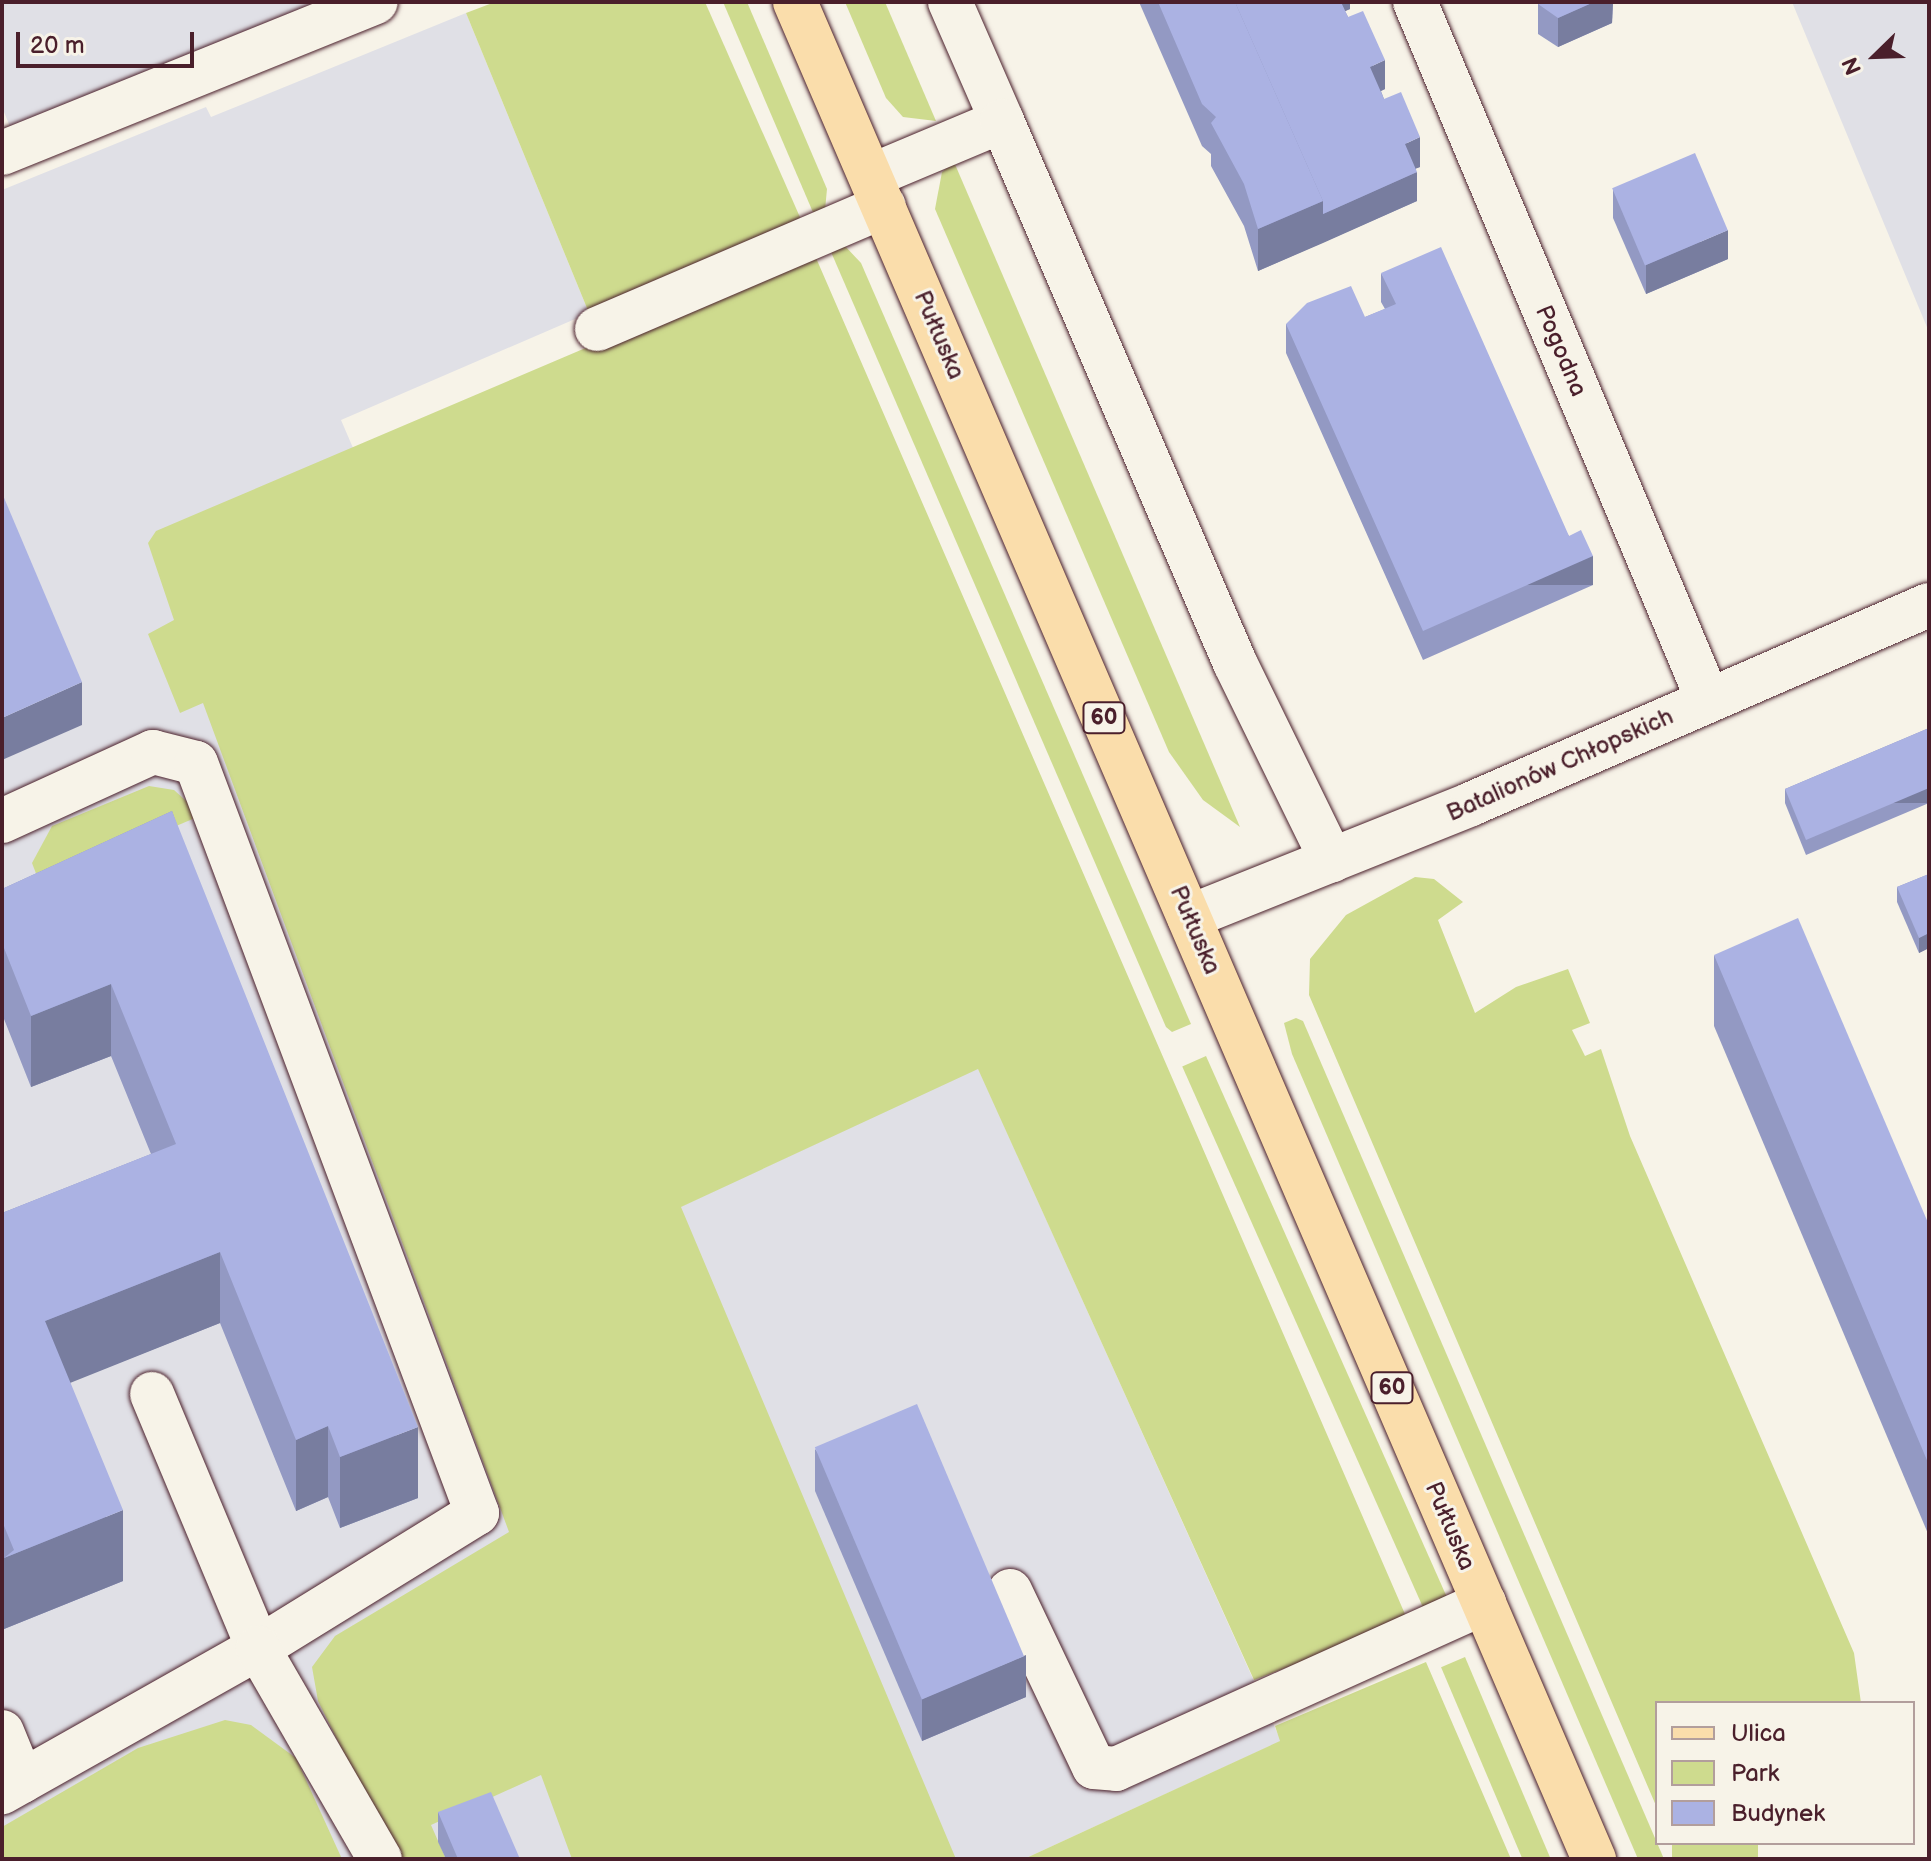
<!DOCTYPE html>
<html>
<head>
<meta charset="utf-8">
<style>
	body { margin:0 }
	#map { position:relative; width:1931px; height:1861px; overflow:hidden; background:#f7f3e8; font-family:"Balsamiq Sans",sans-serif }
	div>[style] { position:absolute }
	.built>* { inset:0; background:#e0e0e6 }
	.green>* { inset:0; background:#cedb8e; transform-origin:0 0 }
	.roads { filter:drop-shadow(0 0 2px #4a1f2b) drop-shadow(0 0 2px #4a1f2b) }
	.minor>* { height:44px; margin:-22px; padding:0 22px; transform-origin:22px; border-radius:22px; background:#f7f3e8 }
	.major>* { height:44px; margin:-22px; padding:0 22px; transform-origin:22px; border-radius:22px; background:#faddab }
	.wall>* { inset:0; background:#9399c3 }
	.shaded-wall>* { inset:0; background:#787d9f; transform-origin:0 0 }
	.building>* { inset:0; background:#abb2e3; transform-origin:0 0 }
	span { translate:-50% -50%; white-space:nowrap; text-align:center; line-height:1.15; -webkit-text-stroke:6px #f7f3e8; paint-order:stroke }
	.shield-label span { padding:2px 6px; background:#f7f3e8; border:2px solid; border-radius:6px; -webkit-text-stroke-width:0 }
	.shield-label { font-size:22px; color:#4a1f2b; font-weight:700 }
	.street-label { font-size:24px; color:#4a1f2b }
	.frame { position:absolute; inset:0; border:4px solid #4a1f2b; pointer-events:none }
	.legend { position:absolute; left:1655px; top:1701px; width:260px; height:144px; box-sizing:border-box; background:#f7f3e8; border:2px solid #b29e9c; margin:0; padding:10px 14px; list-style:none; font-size:24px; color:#4a1f2b }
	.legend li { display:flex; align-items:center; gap:16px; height:40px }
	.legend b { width:40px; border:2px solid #b29e9c }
	.north { position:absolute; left:1835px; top:16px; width:80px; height:80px; -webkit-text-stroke:6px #f7f3e8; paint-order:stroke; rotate:247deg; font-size:22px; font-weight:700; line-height:32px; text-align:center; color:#4a1f2b }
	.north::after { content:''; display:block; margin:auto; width:28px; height:36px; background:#4a1f2b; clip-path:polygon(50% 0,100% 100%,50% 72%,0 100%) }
	.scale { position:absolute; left:16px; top:32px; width:178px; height:36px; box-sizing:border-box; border:4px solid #4a1f2b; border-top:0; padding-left:10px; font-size:24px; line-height:28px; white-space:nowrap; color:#4a1f2b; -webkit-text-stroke:6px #f7f3e8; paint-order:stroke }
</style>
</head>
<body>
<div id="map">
	<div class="built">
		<i style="clip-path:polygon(2px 2px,325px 2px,15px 139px,2px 107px)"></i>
		<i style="clip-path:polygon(1792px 2px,1929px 2px,1929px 332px,1836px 108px)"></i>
		<i style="clip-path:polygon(466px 13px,589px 313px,341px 420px,680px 1207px,978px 1068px,1281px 1741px,1024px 1859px,2px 1859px,2px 190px,206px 107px,211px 117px)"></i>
	</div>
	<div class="green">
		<i style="clip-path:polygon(495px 2px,705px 2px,803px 224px,589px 313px,466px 13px)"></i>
		<i style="clip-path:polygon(723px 2px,747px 2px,827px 189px,825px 210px,815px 217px)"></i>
		<i style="clip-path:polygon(845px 2px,885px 2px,936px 121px,903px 117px,886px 98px)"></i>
		<i style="clip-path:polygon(954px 162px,1240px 827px,1203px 800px,1169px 752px,935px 209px,942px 172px)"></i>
		<i style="clip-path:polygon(828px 245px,844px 245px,861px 263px,1191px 1024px,1172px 1032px,1166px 1027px)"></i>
		<i style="clip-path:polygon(813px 251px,1408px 1621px,1254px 1680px,978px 1069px,681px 1207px,956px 1859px,572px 1859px,541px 1775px,431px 1825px,446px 1859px,396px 1859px,318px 1701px,312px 1667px,335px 1636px,509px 1532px,203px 703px,180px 713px,148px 634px,174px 620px,148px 543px,156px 531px)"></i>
		<i style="clip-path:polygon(149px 786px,174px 790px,202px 815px,40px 884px,32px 863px,52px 826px)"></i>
		<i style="clip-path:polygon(1415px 877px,1434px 879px,1463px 902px,1438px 920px,1475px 1013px,1516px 987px,1568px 969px,1590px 1023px,1572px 1030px,1585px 1056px,1601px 1049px,1630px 1136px,1854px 1653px,1861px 1703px,1657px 1703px,1657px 1808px,1309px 995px,1310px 959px,1346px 915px)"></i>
		<i style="clip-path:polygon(1296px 1018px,1303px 1021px,1664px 1859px,1638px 1859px,1292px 1054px,1284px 1023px)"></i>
		<i style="left:1206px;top:1056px;width:591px;height:26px;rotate:66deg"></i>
		<i style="left:1465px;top:1657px;width:220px;height:26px;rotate:67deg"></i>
		<i style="clip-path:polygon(1426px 1662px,1511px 1859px,1024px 1859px,1280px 1741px,1275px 1726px)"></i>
		<i style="clip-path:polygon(225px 1720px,251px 1725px,296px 1758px,342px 1859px,2px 1859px,2px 1827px,138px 1748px)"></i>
		<i style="left:1672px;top:1843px;width:86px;height:17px"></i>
	</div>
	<div class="roads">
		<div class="minor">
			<i style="left:950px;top:2px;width:130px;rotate:66.4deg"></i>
			<i style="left:1415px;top:2px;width:757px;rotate:67.23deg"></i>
			<i style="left:2px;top:153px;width:403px;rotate:-22deg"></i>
			<i style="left:871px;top:176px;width:142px;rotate:-22.8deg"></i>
			<i style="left:1002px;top:121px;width:590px;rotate:66.74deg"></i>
			<i style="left:1235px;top:663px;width:220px;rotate:63.9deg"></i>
			<i style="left:597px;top:329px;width:312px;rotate:-23.2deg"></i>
			<i style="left:2px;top:821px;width:166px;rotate:-24.6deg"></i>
			<i style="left:153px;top:752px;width:44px;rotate:14.3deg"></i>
			<i style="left:196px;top:763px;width:801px;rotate:69.46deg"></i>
			<i style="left:477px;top:1513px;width:257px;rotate:148.3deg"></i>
			<i style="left:258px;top:1648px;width:294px;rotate:150.6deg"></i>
			<i style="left:1189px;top:917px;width:304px;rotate:-21.8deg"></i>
			<i style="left:1471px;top:804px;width:499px;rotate:-23.5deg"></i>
			<i style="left:152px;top:1394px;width:275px;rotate:67.3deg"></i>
			<i style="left:258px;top:1648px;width:244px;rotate:60deg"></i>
			<i style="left:1010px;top:1591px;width:195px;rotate:64.5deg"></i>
			<i style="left:1094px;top:1767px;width:22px;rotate:5deg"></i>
			<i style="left:1116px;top:1769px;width:404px;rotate:-24.3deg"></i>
			<i style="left:2px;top:1732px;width:53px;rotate:67.8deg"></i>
		</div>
		<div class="major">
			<i style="left:795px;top:2px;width:2022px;rotate:66.72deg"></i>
		</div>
	</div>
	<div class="wall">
		<i style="clip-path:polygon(1139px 2px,1350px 2px,1350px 9px,1345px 11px,1385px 89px,1381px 91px,1384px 99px,1420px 167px,1416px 168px,1417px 201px,1258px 271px,1244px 226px,1211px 166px,1211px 154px,1202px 146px)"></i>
		<i style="clip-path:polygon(1538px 2px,1613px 2px,1612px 23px,1558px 47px,1538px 34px)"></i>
		<i style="clip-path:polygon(1613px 189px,1728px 259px,1646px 294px,1613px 218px)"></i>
		<i style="clip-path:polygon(1381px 273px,1569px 536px,1593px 585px,1423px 660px,1286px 353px,1286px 324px,1365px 317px,1385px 309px,1381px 302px)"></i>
		<i style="clip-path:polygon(1929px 728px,1929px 803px,1806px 855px,1785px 803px,1785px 789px)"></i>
		<i style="clip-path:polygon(172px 811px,418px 1498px,340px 1528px,328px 1497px,296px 1511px,220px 1323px,70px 1382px,123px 1581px,4px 1629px,4px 1598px,2px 1592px,2px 1213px,151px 1154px,111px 1056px,31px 1087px,2px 1014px,2px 889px)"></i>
		<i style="clip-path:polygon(1929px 874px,1929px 948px,1919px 953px,1897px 902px,1897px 887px)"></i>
		<i style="clip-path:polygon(1714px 955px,1929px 1225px,1929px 1536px,1714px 1026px)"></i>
		<i style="clip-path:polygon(815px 1449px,1026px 1697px,922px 1741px,815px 1491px)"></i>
		<i style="clip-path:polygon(438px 1812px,520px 1859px,446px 1859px,438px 1842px)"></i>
	</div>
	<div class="shaded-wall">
		<i style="clip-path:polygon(1334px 2px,1350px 2px,1350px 9px,1334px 16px)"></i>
		<i style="clip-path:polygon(1594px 2px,1613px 2px,1612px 23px,1558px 47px,1558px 18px)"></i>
		<i style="clip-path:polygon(1385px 60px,1385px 89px,1370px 96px,1370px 67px)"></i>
		<i style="clip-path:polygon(1420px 137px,1420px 167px,1405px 173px,1405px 144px)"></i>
		<i style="clip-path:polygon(1417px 172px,1417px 201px,1323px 243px,1323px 214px)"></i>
		<i style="clip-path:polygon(1323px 201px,1323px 243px,1258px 271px,1258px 229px)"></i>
		<i style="clip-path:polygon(1728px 230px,1728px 259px,1646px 294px,1646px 265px)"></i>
		<i style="left:1593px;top:556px;width:29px;height:186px;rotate:90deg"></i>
		<i style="clip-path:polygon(82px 682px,82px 725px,2px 760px,2px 718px)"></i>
		<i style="left:1929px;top:788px;width:15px;height:134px;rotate:90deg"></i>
		<i style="clip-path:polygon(1929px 933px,1929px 948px,1919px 953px,1919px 938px)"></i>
		<i style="clip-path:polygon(111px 984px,111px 1056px,31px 1087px,31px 1016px)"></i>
		<i style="clip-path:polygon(220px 1252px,220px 1323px,45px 1393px,45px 1321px)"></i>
		<i style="clip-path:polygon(328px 1426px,328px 1497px,296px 1511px,296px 1440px)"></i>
		<i style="clip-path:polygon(418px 1427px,418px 1498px,340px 1528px,340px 1457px)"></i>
		<i style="clip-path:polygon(123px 1510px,123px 1581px,4px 1629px,4px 1558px)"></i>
		<i style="clip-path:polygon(1026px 1655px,1026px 1697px,922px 1741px,922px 1699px)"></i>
	</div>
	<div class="building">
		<i style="clip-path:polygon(1158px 2px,1235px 2px,1323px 201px,1258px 229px,1244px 184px,1211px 123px,1216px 117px,1202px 104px)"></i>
		<i style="clip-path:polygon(1235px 2px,1341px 2px,1348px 17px,1363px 11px,1385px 60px,1370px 67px,1384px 99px,1401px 92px,1420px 137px,1405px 144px,1417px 172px,1323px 214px,1323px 201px)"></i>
		<i style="clip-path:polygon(1539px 2px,1594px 2px,1558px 18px,1538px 4px)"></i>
		<i style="left:1695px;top:153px;width:84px;height:90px;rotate:67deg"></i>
		<i style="clip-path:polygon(1441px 247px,1569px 536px,1581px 530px,1593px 556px,1423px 631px,1286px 324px,1307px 303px,1351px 286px,1365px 317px,1396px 304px,1381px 273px)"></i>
		<i style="clip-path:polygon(2px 493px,82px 682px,2px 718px)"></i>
		<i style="clip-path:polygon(1929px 728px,1929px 788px,1806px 840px,1785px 789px)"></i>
		<i style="clip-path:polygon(172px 811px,418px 1427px,340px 1457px,328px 1426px,296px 1440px,220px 1252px,45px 1321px,123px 1510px,4px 1558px,14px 1550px,2px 1521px,2px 1213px,176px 1144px,111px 984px,31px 1016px,2px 943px,2px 889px)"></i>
		<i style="clip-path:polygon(1929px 874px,1929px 933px,1919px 938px,1897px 887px)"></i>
		<i style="clip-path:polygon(1798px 918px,1929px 1225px,1929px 1465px,1714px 955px)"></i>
		<i style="left:917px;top:1404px;width:274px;height:111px;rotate:67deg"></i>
		<i style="clip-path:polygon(491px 1792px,520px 1859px,458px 1859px,438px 1812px)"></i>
	</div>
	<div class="shield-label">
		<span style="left:1104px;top:718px">60</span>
		<span style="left:1392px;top:1388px">60</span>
	</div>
	<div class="street-label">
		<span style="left:939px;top:335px;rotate:67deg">Pułtuska</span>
		<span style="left:1561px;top:351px;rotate:67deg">Pogodna</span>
		<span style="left:1560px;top:765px;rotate:-24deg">Batalionów Chłopskich</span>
		<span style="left:1195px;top:930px;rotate:67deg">Pułtuska</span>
		<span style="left:1450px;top:1526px;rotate:67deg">Pułtuska</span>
	</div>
	<div class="frame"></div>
	<ul class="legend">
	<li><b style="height:10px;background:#faddab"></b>Ulica</li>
	<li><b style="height:22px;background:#cedb8e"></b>Park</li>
	<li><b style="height:22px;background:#abb2e3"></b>Budynek</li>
	</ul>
	<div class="north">N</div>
	<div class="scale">20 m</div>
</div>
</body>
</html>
